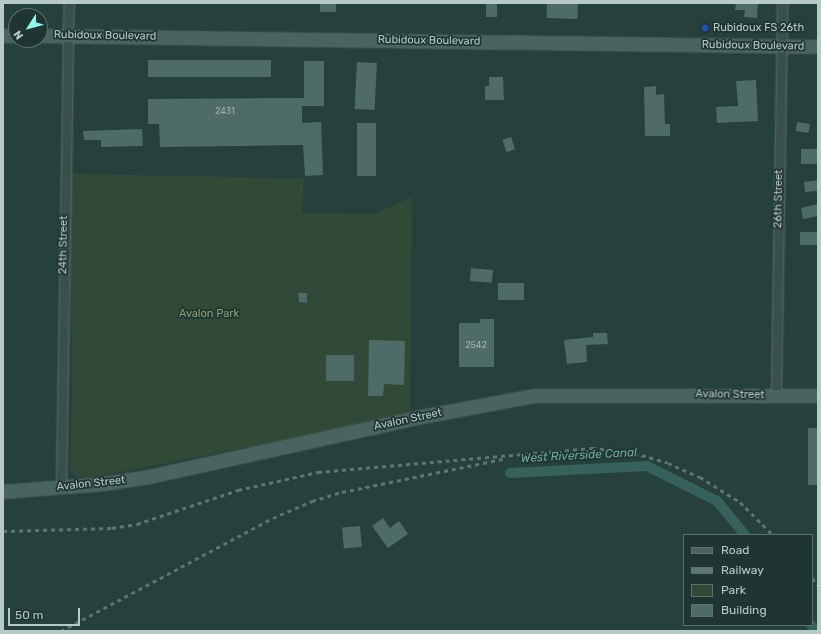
<!DOCTYPE html>
<html>
<head>
<meta charset="utf-8">
<style>
	body { margin:0 }
	#map { position:relative; width:821px; height:634px; overflow:hidden; background:#26403c; font-family:Rubik,sans-serif }
	div>[style] { position:absolute }
	.green>* { inset:0; background:#314a37 }
	.canal>* { height:10px; margin:-5px; padding:0 5px; transform-origin:5px; border-radius:5px; background:#37625c }
	.building>* { inset:0; background:#4f6b67; transform-origin:0 0 }
	.roads { filter:drop-shadow(0 0 1px #5b706d) drop-shadow(0 0 1px #5b706d) }
	.street>* { height:9px; margin:-4.5px; padding:0 4.5px; transform-origin:4.5px; border-radius:4.5px; background:#3a504d }
	.secondary>* { height:12px; margin:-6px; padding:0 6px; transform-origin:6px; border-radius:6px; background:#486360 }
	.rail>* { height:3px; margin-top:-1.5px; transform-origin:0; background:repeating-linear-gradient(90deg,#5c7773 0 4px,transparent 0 8px) }
	.dots>* { width:11px; height:11px; translate:-50% -50%; box-sizing:border-box; border:2px solid #1f3532; border-radius:50% }
	span { translate:-50% -50%; white-space:nowrap; text-align:center; line-height:1.15; -webkit-text-stroke:3.5px #1f3532; paint-order:stroke }
	.number-label { font-size:9px; color:#9db2b0 }
	.number-label span { -webkit-text-stroke-width:0 }
	.poi-label { font-size:11px; color:#b7cac8 }
	.left { translate:0 -50%; text-align:left }
	.street-label { font-size:11px; color:#b7cac8 }
	.park-label { font-size:11px; color:#8ba076 }
	.water-label { font-size:12px; color:#71a89f; font-style:italic }
	.frame { position:absolute; inset:0; border:4px solid #b7cac8; pointer-events:none }
	.legend { position:absolute; left:683px; top:534px; width:130px; height:92px; box-sizing:border-box; background:#1f3532; border:1px solid #5c716e; margin:0; padding:5px 7px; list-style:none; font-size:12px; color:#b7cac8 }
	.legend li { display:flex; align-items:center; gap:8px; height:20px }
	.legend b { width:20px; border:1px solid #5c716e }
	.north { position:absolute; left:8px; top:8px; width:40px; height:40px; box-sizing:border-box; background:#1f3532; border:1px solid #5c716e; border-radius:50%; rotate:234deg; font-size:11px; font-weight:700; line-height:16px; text-align:center; color:#b7cac8 }
	.north::after { content:''; display:block; margin:auto; width:14px; height:18px; background:#90f6e9; clip-path:polygon(50% 0,100% 100%,50% 72%,0 100%) }
	.scale { position:absolute; left:8px; top:608px; width:72px; height:18px; box-sizing:border-box; border:2px solid #b7cac8; border-top:0; padding-left:5px; font-size:12px; line-height:14px; white-space:nowrap; color:#b7cac8; -webkit-text-stroke:3px #1f3532; paint-order:stroke }
</style>
</head>
<body>
<div id="map">
	<div class="green">
		<i style="clip-path:polygon(70px 174px,304px 178px,302px 213px,374px 214px,412px 197px,410px 412px,275px 442px,94px 477px,78px 477px,70px 470px,70px 457px,72px 392px)"></i>
	</div>
	<div class="canal">
		<i style="left:510px;top:473px;width:137px;rotate:-2.9deg"></i>
		<i style="left:647px;top:466px;width:78px;rotate:26.6deg"></i>
		<i style="left:717px;top:501px;width:44px;rotate:50.5deg"></i>
		<i style="left:811px;top:625px;width:8px;rotate:50deg"></i>
	</div>
	<div class="building">
		<i style="left:320px;top:3px;width:16px;height:9px"></i>
		<i style="left:486px;top:3px;width:11px;height:14px"></i>
		<i style="left:547px;top:3px;width:31px;height:15px;rotate:2deg"></i>
		<i style="clip-path:polygon(736px 3px,758px 3px,757px 18px,744px 17px,745px 10px,735px 10px)"></i>
		<i style="left:271px;top:60px;width:17px;height:123px;rotate:90deg"></i>
		<i style="clip-path:polygon(304px 61px,324px 61px,324px 106px,302px 106px,302px 123px,321px 122px,323px 175px,305px 176px,303px 145px,160px 147px,159px 124px,148px 124px,148px 99px,304px 98px)"></i>
		<i style="left:357px;top:62px;width:20px;height:47px;rotate:3deg"></i>
		<i style="clip-path:polygon(489px 77px,503px 77px,504px 100px,485px 100px,485px 86px,489px 86px)"></i>
		<i style="clip-path:polygon(756px 80px,758px 121px,717px 123px,716px 107px,738px 106px,736px 81px)"></i>
		<i style="clip-path:polygon(656px 86px,656px 95px,664px 94px,665px 124px,670px 124px,670px 136px,645px 136px,644px 87px)"></i>
		<i style="left:797px;top:122px;width:13px;height:9px;rotate:9deg"></i>
		<i style="left:357px;top:123px;width:19px;height:53px"></i>
		<i style="clip-path:polygon(142px 129px,143px 146px,101px 147px,101px 140px,84px 140px,83px 131px)"></i>
		<i style="left:511px;top:137px;width:13px;height:9px;rotate:72deg"></i>
		<i style="left:801px;top:149px;width:17px;height:15px"></i>
		<i style="clip-path:polygon(818px 180px,818px 191px,805px 192px,804px 182px)"></i>
		<i style="clip-path:polygon(818px 204px,818px 216px,803px 219px,801px 208px)"></i>
		<i style="left:818px;top:232px;width:13px;height:18px;rotate:90deg"></i>
		<i style="left:471px;top:268px;width:22px;height:13px;rotate:5deg"></i>
		<i style="left:498px;top:283px;width:26px;height:17px"></i>
		<i style="clip-path:polygon(298px 293px,307px 293px,307px 303px,299px 302px)"></i>
		<i style="clip-path:polygon(480px 319px,494px 319px,494px 367px,459px 367px,459px 323px,480px 323px)"></i>
		<i style="clip-path:polygon(593px 333px,607px 333px,608px 344px,586px 345px,587px 362px,567px 364px,564px 340px,593px 337px)"></i>
		<i style="clip-path:polygon(369px 340px,405px 341px,404px 385px,384px 384px,383px 396px,368px 396px)"></i>
		<i style="left:326px;top:355px;width:28px;height:26px"></i>
		<i style="left:808px;top:428px;width:10px;height:57px"></i>
		<i style="clip-path:polygon(383px 518px,390px 528px,399px 521px,408px 534px,388px 548px,372px 526px)"></i>
		<i style="left:360px;top:526px;width:21px;height:18px;rotate:85deg"></i>
	</div>
	<div class="roads">
		<div class="street">
			<i style="left:776px;top:395px;width:392px;rotate:-89.1deg"></i>
			<i style="left:61px;top:488px;width:485px;rotate:-89.1deg"></i>
		</div>
		<div class="secondary">
			<i style="left:3px;top:36px;width:13px"></i>
			<i style="left:40px;top:36px;width:778px;rotate:0.81deg"></i>
			<i style="left:3px;top:492px;width:101px;rotate:-4.5deg"></i>
			<i style="left:104px;top:484px;width:46px;rotate:-8.8deg"></i>
			<i style="left:149px;top:477px;width:280px;rotate:-12.4deg"></i>
			<i style="left:422px;top:417px;width:114px;rotate:-10.6deg"></i>
			<i style="left:534px;top:396px;width:284px"></i>
		</div>
	</div>
	<div class="rail">
		<i style="left:3px;top:531px;width:109px;rotate:-1.6deg"></i>
		<i style="left:112px;top:528px;width:25px;rotate:-9deg"></i>
		<i style="left:137px;top:524px;width:107px;rotate:-18.6deg"></i>
		<i style="left:238px;top:490px;width:82px;rotate:-12.7deg"></i>
		<i style="left:318px;top:472px;width:275px;rotate:-5deg"></i>
		<i style="left:592px;top:448px;width:42px;rotate:6.8deg"></i>
		<i style="left:634px;top:453px;width:35px;rotate:16deg"></i>
		<i style="left:668px;top:463px;width:35px;rotate:24deg"></i>
		<i style="left:700px;top:477px;width:47px;rotate:32deg"></i>
		<i style="left:740px;top:502px;width:47px;rotate:45deg"></i>
		<i style="left:812px;top:578px;width:9px;rotate:49deg"></i>
		<i style="left:61px;top:631px;width:240px;rotate:-28.1deg"></i>
		<i style="left:273px;top:518px;width:43px;rotate:-23.6deg"></i>
		<i style="left:312px;top:501px;width:31px;rotate:-17deg"></i>
		<i style="left:342px;top:492px;width:164px;rotate:-11.6deg"></i>
	</div>
	<div class="dots">
		<i style="left:705px;top:28px;background:#1a4fb4"></i>
	</div>
	<div class="number-label">
		<span style="left:225px;top:111px">2431</span>
		<span style="left:476px;top:345px">2542</span>
	</div>
	<div class="poi-label">
		<span class="left" style="left:713px;top:28px">Rubidoux FS 26th</span>
	</div>
	<div class="street-label">
		<span style="left:105px;top:36px;rotate:1deg">Rubidoux Boulevard</span>
		<span style="left:429px;top:41px;rotate:1deg">Rubidoux Boulevard</span>
		<span style="left:753px;top:46px;rotate:1deg">Rubidoux Boulevard</span>
		<span style="left:779px;top:199px;rotate:-89deg">26th Street</span>
		<span style="left:64px;top:245px;rotate:-89deg">24th Street</span>
		<span style="left:730px;top:395px;rotate:1deg">Avalon Street</span>
		<span style="left:408px;top:420px;rotate:-12deg">Avalon Street</span>
		<span style="left:91px;top:484px;rotate:-6deg">Avalon Street</span>
	</div>
	<div class="park-label">
		<span style="left:209px;top:314px">Avalon Park</span>
	</div>
	<div class="water-label">
		<span style="left:579px;top:456px;rotate:-3deg">West Riverside Canal</span>
	</div>
	<div class="frame"></div>
	<ul class="legend">
	<li><b style="height:5px;background:#486360"></b>Road</li>
	<li><b style="height:5px;background:#5c7773"></b>Railway</li>
	<li><b style="height:11px;background:#314a37"></b>Park</li>
	<li><b style="height:11px;background:#4f6b67"></b>Building</li>
	</ul>
	<div class="north">N</div>
	<div class="scale">50 m</div>
</div>
</body>
</html>
